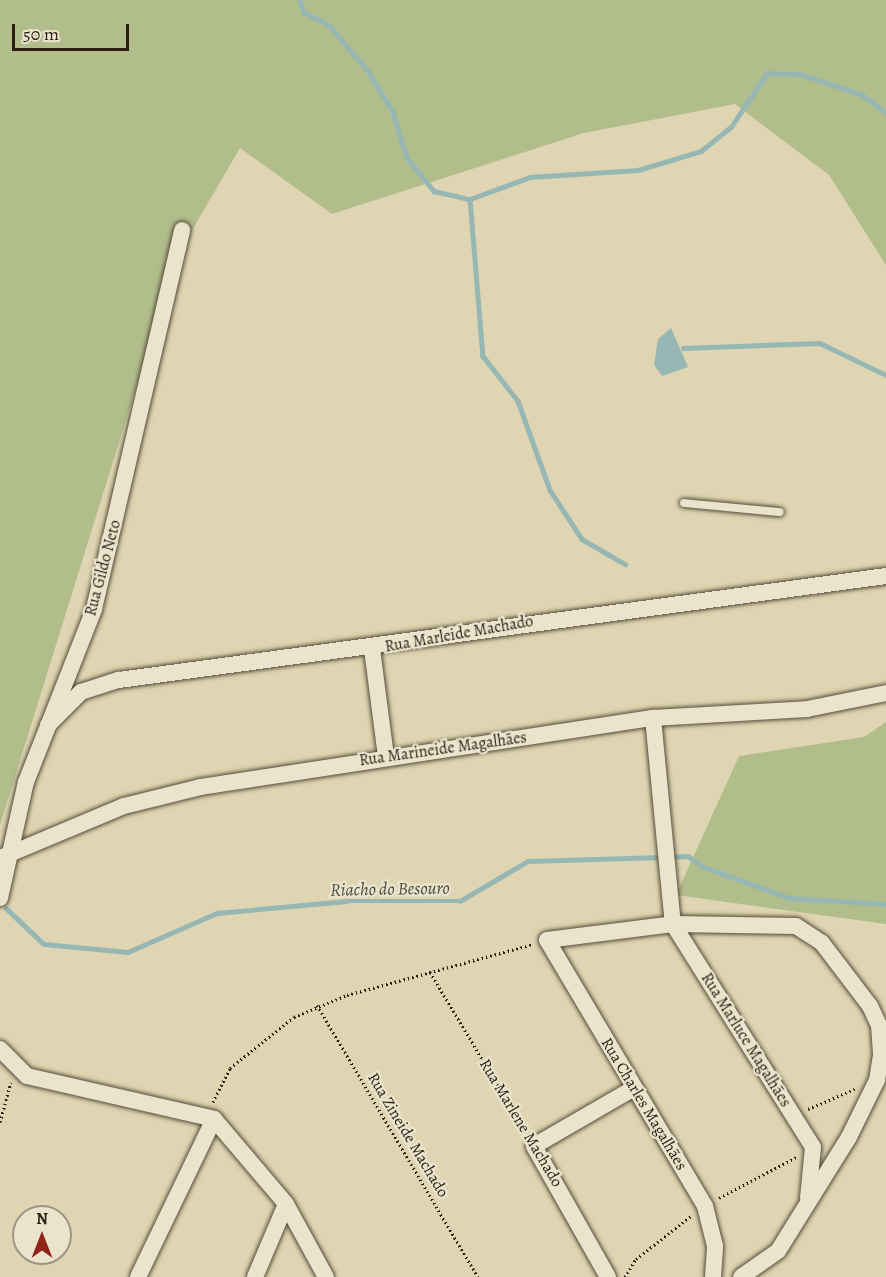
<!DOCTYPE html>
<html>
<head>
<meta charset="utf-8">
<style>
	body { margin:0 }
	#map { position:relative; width:886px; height:1277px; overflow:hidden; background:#dfd5b2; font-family:Alegreya,serif }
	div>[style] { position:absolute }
	.green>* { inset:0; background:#b2bd8c }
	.water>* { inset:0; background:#96b7b4 }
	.stream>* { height:4.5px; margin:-2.25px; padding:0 2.25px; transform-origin:2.25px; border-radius:2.25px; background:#96b7b4 }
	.path>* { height:3px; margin-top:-1.5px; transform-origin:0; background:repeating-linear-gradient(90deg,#291e11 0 1.5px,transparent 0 4.5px) }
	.roads { filter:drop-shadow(0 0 2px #564c39) drop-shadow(0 0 2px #564c39) }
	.lane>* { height:8px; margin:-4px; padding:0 4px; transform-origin:4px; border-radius:4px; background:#eae4cd }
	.street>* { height:16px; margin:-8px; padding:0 8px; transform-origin:8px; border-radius:8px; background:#eae4cd }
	span { translate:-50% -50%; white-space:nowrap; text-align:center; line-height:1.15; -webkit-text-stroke:4.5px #eae4cd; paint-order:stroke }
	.street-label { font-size:16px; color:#291e11 }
	.water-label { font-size:18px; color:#4a4c42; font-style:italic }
	.north { position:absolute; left:12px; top:1205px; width:60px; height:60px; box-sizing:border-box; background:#eae4cd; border:2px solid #9d9582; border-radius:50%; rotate:0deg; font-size:16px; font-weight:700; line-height:24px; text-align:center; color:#291e11 }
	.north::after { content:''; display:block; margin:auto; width:21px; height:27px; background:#8f2418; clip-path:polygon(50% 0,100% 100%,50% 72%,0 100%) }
	.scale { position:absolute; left:12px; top:24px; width:117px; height:27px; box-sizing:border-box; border:3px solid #291e11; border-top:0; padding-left:8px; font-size:18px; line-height:21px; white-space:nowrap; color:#291e11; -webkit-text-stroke:4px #eae4cd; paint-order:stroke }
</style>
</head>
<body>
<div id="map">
	<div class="green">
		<i style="clip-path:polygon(0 0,886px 0,886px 265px,829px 175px,735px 104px,584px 133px,332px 214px,240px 148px,177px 256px,0 825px)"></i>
		<i style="clip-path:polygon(886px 722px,886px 924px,676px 895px,739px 756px,864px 737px)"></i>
	</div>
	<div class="water">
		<i style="clip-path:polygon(671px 328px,688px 367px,662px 376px,654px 365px,658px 339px)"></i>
	</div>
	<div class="stream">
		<i style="left:300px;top:0;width:13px;rotate:72deg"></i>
		<i style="left:304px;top:12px;width:28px;rotate:27deg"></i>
		<i style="left:329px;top:25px;width:60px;rotate:49.7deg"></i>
		<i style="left:368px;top:71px;width:48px;rotate:58.6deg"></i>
		<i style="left:393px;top:112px;width:48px;rotate:73.1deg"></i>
		<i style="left:407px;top:158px;width:43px;rotate:50.7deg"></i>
		<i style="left:434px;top:191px;width:37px;rotate:13deg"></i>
		<i style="left:470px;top:199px;width:64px;rotate:-20.1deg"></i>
		<i style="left:530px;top:177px;width:108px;rotate:-3.7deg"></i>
		<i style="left:638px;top:170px;width:66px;rotate:-16.8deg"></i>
		<i style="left:701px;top:151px;width:38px;rotate:-39deg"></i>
		<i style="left:731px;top:127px;width:65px;rotate:-56.3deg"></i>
		<i style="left:767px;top:73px;width:33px;rotate:2deg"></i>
		<i style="left:800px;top:74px;width:66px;rotate:18.4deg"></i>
		<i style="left:863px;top:95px;width:29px;rotate:38deg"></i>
		<i style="left:470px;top:199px;width:158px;rotate:85.3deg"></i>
		<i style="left:483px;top:356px;width:57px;rotate:52.1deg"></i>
		<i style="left:518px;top:401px;width:95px;rotate:70.2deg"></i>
		<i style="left:550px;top:490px;width:59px;rotate:56.9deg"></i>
		<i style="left:582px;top:539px;width:50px;rotate:30.2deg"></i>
		<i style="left:683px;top:348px;width:137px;rotate:-2.1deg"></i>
		<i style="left:820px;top:343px;width:73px;rotate:25.9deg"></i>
		<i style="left:670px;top:857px;width:18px;rotate:-3deg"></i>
		<i style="left:688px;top:856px;width:19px;rotate:35deg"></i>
		<i style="left:704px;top:867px;width:91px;rotate:19.8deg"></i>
		<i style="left:790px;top:898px;width:96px;rotate:3.6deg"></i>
		<i style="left:6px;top:908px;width:52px;rotate:43.5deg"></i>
		<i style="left:44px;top:944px;width:84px;rotate:5.4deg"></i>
		<i style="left:128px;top:952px;width:97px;rotate:-23.7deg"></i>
		<i style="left:217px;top:913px;width:130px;rotate:-5.3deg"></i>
		<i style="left:346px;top:901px;width:114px"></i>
		<i style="left:460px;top:901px;width:79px;rotate:-30.5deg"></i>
		<i style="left:528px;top:861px;width:134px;rotate:-1.7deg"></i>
	</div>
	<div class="path">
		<i style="left:430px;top:972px;width:189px;rotate:59.1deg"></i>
		<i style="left:317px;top:1005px;width:316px;rotate:59.4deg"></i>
		<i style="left:213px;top:1102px;width:38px;rotate:-63deg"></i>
		<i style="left:230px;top:1068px;width:82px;rotate:-38.6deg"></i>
		<i style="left:294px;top:1017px;width:57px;rotate:-22.5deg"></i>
		<i style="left:347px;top:995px;width:193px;rotate:-15.3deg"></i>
		<i style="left:808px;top:1109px;width:51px;rotate:-23.1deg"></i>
		<i style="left:0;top:1122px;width:41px;rotate:-74.6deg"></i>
		<i style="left:719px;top:1198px;width:89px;rotate:-28deg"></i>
		<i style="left:625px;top:1277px;width:21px;rotate:-59deg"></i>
		<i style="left:636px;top:1259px;width:70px;rotate:-38deg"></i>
	</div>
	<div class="roads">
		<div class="lane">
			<i style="left:684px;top:503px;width:96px;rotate:5.4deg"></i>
		</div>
		<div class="street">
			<i style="left:372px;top:649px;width:109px;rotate:82.6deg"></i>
			<i style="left:653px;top:718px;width:207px;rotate:84.5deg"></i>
			<i style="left:673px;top:924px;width:263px;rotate:57.9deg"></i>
			<i style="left:813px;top:1147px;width:51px;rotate:95.6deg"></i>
			<i style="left:48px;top:725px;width:47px;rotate:-45deg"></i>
			<i style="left:81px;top:692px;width:40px;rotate:-18deg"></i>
			<i style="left:119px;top:680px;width:774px;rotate:-7.72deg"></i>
			<i style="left:0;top:858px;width:134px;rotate:-22.8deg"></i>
			<i style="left:124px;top:806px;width:79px;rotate:-13.9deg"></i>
			<i style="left:201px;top:787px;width:457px;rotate:-8.7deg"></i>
			<i style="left:653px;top:718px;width:154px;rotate:-3.3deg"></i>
			<i style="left:807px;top:709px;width:81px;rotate:-11.4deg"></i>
			<i style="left:0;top:898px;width:119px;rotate:-77.4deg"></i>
			<i style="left:26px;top:782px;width:186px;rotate:-68.5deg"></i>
			<i style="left:94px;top:609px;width:389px;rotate:-76.9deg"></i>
			<i style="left:0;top:1049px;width:38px;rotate:45deg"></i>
			<i style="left:27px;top:1076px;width:192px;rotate:12.9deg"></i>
			<i style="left:214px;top:1119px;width:111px;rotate:49.7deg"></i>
			<i style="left:286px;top:1204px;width:83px;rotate:61.3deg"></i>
			<i style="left:138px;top:1277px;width:175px;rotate:-64.3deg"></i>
			<i style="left:255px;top:1277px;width:79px;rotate:-67deg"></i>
			<i style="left:608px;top:1277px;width:150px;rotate:-119.5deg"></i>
			<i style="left:534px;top:1146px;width:116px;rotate:-30.1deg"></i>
			<i style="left:713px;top:1277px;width:31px;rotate:-86deg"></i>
			<i style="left:715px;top:1246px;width:41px;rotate:-104deg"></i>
			<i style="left:705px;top:1206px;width:309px;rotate:-120.7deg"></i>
			<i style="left:547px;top:940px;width:127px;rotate:-7.2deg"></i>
			<i style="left:673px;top:924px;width:123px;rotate:0.9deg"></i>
			<i style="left:796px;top:926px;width:31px;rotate:33deg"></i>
			<i style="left:822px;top:943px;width:79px;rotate:52.7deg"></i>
			<i style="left:870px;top:1006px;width:21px;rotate:65deg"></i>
			<i style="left:879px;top:1025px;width:30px;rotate:86deg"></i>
			<i style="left:881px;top:1055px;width:25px;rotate:99deg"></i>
			<i style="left:877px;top:1080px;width:64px;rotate:116.2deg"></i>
			<i style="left:849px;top:1137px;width:134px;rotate:121.9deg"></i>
			<i style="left:778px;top:1251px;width:45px;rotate:144.9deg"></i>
		</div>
	</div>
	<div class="street-label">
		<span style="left:103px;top:568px;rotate:-75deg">Rua Gildo Neto</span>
		<span style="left:459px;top:634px;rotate:-10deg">Rua Marleide Machado</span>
		<span style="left:443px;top:749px;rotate:-8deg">Rua Marineide Magalhães</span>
		<span style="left:746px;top:1040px;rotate:58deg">Rua Marluce Magalhães</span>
		<span style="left:644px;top:1104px;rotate:59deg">Rua Charles Magalhães</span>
		<span style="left:521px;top:1123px;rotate:59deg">Rua Marlene Machado</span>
		<span style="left:408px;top:1135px;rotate:59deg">Rua Zineide Machado</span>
	</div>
	<div class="water-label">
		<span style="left:390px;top:889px;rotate:-1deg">Riacho do Besouro</span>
	</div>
	<div class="north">N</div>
	<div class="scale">50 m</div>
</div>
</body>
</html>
